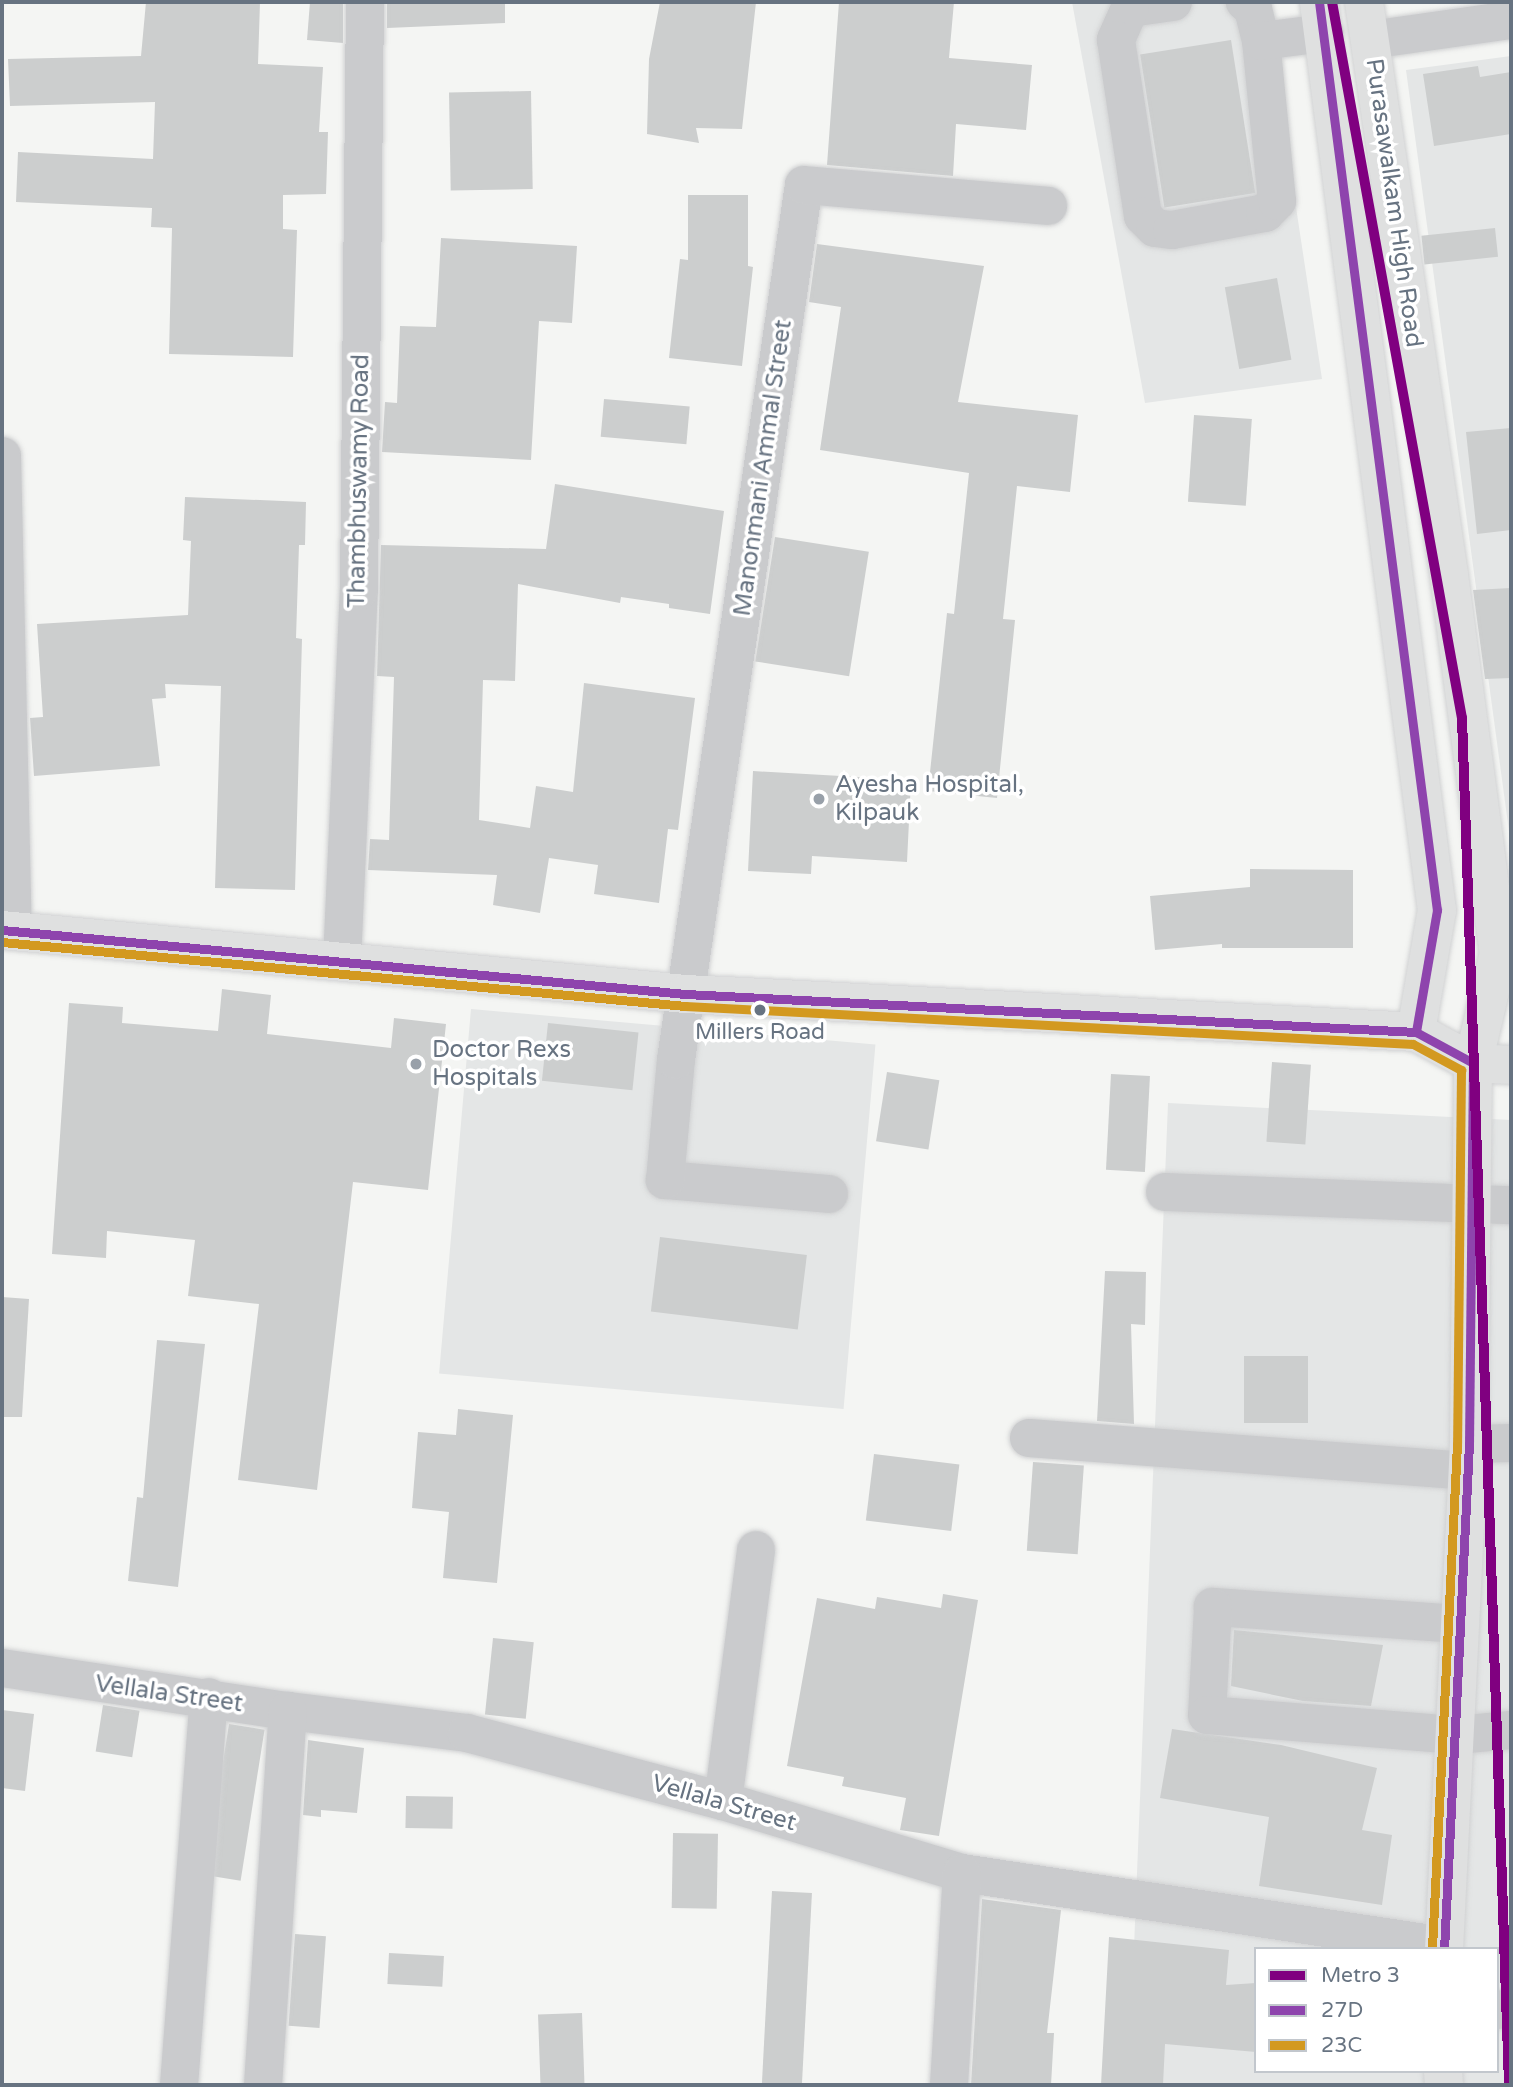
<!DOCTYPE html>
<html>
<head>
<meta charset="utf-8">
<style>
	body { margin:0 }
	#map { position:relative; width:1513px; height:2087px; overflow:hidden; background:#f4f5f3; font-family:"Varela Round",sans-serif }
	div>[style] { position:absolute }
	.built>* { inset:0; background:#e4e6e6; transform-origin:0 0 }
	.building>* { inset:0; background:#cccece; transform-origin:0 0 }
	.roads { filter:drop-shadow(0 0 2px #d1d2d3) drop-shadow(0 0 2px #d1d2d3) }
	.minor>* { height:38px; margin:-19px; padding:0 19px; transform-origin:19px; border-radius:19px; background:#cacbcd }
	.major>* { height:38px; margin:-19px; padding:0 19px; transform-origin:19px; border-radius:19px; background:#dfe0e0 }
	.bus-1>* { height:9px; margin:-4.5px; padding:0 4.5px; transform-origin:4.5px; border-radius:4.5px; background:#8e44ad }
	.bus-2>* { height:9px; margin:-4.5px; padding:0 4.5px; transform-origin:4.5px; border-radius:4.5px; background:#d39920 }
	.metro-1>* { height:10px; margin:-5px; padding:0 5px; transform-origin:5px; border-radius:5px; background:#800080 }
	.dots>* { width:19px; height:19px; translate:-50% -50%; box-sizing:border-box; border:4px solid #fff; border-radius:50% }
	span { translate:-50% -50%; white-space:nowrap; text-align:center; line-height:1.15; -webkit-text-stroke:7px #fff; paint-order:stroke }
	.bus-label { font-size:22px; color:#677381 }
	.street-label { font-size:24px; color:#677381 }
	.poi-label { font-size:24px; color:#677381 }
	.left { translate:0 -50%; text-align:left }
	.frame { position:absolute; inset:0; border:4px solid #677381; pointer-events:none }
	.legend { position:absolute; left:1254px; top:1947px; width:245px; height:126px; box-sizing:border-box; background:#fff; border:2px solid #c2c7cd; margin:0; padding:9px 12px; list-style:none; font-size:21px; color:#677381 }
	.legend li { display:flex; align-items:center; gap:14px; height:35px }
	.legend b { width:35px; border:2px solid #c2c7cd }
</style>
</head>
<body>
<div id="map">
	<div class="built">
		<i style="clip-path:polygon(1072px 2px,1265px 2px,1322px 379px,1145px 403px)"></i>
		<i style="clip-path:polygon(1511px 56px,1511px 846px,1406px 70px)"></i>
		<i style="left:471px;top:1009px;width:406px;height:366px;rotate:5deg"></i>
		<i style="clip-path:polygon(evenodd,1168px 1103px,1511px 1120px,1511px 2085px,1133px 2085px,1131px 2022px,1168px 1103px,1256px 1949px,1497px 1949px,1497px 2071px,1256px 2071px,1256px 1949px)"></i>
	</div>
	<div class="building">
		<i style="clip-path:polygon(146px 2px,260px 2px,258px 64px,323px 67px,319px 132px,328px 132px,326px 194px,283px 195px,283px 229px,297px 230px,293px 357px,169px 354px,172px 228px,151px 227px,152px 208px,16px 202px,18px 152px,153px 159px,155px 102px,10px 106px,8px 59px,141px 56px)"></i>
		<i style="clip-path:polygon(310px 2px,343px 2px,343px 43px,307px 40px)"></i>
		<i style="clip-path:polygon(387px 2px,505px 2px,505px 23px,387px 28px)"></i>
		<i style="clip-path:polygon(660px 2px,756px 2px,742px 129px,696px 128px,699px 143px,647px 134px,649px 59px)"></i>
		<i style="clip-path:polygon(839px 2px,954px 2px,949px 58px,1032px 65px,1026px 130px,956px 124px,953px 176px,827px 165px)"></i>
		<i style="left:1231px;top:40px;width:155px;height:92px;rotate:81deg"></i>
		<i style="clip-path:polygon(1478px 66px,1480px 77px,1511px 72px,1511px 134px,1434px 146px,1423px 74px)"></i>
		<i style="left:531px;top:91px;width:98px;height:82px;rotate:89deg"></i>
		<i style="clip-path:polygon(688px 195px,748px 195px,748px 266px,753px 267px,742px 366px,669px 358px,680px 259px,688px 260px)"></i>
		<i style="left:1495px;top:228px;width:29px;height:74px;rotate:84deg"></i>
		<i style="clip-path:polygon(441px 238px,577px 246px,572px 323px,539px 321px,531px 460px,382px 452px,385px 402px,397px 403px,400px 326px,436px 327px)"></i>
		<i style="clip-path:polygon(817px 244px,984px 266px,958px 402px,1078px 415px,1070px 492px,1017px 486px,1003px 619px,1015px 620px,997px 798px,928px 791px,947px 613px,954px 614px,969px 473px,820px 450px,841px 307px,809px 302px)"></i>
		<i style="left:1277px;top:278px;width:83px;height:53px;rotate:80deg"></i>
		<i style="left:604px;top:399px;width:86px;height:38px;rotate:5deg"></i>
		<i style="left:1194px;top:415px;width:58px;height:87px;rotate:4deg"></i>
		<i style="clip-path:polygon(1511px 428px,1511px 530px,1477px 534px,1466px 432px)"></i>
		<i style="clip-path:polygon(555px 484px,724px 511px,710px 614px,669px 608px,669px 604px,621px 597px,620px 603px,518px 584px,515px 681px,483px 680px,479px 820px,530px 828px,536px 786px,573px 792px,584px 683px,695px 698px,678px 830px,668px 829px,659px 903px,594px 894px,598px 865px,549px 858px,540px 913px,493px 905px,497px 875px,368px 870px,370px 839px,389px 840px,394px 677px,377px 676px,381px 545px,546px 549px)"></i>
		<i style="clip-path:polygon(185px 497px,306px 502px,305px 545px,299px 545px,296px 638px,302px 639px,295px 890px,215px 888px,221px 686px,165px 684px,166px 698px,152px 699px,160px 766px,34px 776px,30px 718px,43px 717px,37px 624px,188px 615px,191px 541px,183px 540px)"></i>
		<i style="left:775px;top:537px;width:95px;height:126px;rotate:9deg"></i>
		<i style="clip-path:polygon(1511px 588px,1511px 678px,1485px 679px,1473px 590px)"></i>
		<i style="clip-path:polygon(753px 771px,911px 780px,907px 862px,812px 856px,811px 874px,748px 871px)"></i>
		<i style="clip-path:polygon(1250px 869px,1353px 870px,1353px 948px,1222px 948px,1222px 944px,1155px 950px,1150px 896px,1250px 887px)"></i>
		<i style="clip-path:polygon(222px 989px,271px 995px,267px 1034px,391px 1048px,394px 1018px,446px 1024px,428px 1190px,353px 1182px,317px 1490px,238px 1480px,259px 1304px,188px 1296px,195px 1240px,107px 1231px,106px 1258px,52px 1254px,69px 1003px,123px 1007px,122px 1023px,218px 1031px)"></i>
		<i style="left:548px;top:1023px;width:91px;height:58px;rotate:6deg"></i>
		<i style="left:1272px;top:1062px;width:39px;height:80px;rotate:4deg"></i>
		<i style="left:887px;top:1072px;width:53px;height:70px;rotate:9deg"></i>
		<i style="left:1111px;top:1074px;width:39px;height:96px;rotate:3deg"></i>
		<i style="left:660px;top:1237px;width:148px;height:75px;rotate:7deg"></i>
		<i style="clip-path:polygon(1105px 1271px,1146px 1272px,1145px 1325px,1131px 1324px,1134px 1424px,1097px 1421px)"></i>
		<i style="clip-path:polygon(2px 1297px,29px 1299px,22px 1417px,2px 1417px)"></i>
		<i style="clip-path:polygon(157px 1340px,205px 1344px,178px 1587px,128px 1581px,137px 1497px,143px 1498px)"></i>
		<i style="left:1244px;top:1356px;width:64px;height:67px"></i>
		<i style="clip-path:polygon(458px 1409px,513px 1415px,497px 1583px,443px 1578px,449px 1512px,412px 1508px,418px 1432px,456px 1435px)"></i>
		<i style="left:874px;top:1454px;width:86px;height:67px;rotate:7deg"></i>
		<i style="left:1033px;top:1462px;width:51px;height:89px;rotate:4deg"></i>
		<i style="clip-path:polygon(943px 1594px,978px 1600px,939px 1836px,900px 1830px,906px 1798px,842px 1786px,844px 1777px,787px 1766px,817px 1598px,875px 1609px,877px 1597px,941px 1608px)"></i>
		<i style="clip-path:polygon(1234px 1630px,1383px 1645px,1371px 1706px,1303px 1701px,1231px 1686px)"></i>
		<i style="left:493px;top:1638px;width:41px;height:77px;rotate:6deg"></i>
		<i style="left:103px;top:1705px;width:37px;height:47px;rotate:9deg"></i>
		<i style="clip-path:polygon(2px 1710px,34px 1714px,25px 1791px,2px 1788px)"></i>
		<i style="left:229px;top:1724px;width:36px;height:153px;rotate:9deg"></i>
		<i style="clip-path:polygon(1172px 1729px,1281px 1745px,1377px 1768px,1362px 1830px,1392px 1835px,1382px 1905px,1259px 1886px,1269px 1817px,1160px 1798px)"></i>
		<i style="clip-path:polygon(308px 1740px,364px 1748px,357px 1813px,321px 1810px,321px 1817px,303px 1815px)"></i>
		<i style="left:406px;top:1796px;width:47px;height:32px;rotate:1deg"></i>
		<i style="left:673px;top:1833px;width:45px;height:75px;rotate:1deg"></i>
		<i style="left:772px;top:1891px;width:40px;height:194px;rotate:3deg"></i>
		<i style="clip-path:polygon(982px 1899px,1061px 1910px,1047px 2033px,1054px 2033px,1051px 2085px,971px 2085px)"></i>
		<i style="left:295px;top:1934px;width:31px;height:92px;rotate:4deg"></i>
		<i style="clip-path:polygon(1109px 1937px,1229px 1950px,1226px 1985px,1256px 1983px,1256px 2052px,1165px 2044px,1163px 2085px,1101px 2085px)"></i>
		<i style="left:389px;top:1953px;width:55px;height:31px;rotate:3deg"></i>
		<i style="left:582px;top:2013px;width:72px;height:44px;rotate:88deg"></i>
	</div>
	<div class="roads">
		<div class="minor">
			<i style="left:1173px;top:2px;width:43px;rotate:172.1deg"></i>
			<i style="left:1130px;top:8px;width:35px;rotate:114deg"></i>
			<i style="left:1116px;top:40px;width:178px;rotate:81.3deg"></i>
			<i style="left:1143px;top:216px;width:17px;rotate:45deg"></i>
			<i style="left:1155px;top:228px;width:17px;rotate:7deg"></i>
			<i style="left:1172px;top:230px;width:95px;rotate:-10.4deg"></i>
			<i style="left:1265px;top:213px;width:17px;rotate:-45deg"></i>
			<i style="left:1277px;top:201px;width:161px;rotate:-95.7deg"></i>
			<i style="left:1261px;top:41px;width:33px;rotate:-104deg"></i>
			<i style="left:1253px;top:9px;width:11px;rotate:-139deg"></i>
			<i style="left:1370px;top:40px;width:142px;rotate:-8.1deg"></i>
			<i style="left:1261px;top:41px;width:64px;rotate:-7.2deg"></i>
			<i style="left:2px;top:456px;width:474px;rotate:88.7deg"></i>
			<i style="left:342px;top:961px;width:371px;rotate:-87.4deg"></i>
			<i style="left:359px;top:590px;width:588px;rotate:-89.42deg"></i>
			<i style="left:1165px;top:1192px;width:346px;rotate:2.2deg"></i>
			<i style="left:829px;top:1194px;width:165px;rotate:-175.1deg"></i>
			<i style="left:665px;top:1180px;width:121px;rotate:-84.8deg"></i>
			<i style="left:676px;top:1060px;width:884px;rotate:-81.68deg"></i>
			<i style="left:804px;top:185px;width:245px;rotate:4.9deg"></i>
			<i style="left:1029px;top:1438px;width:439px;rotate:4.3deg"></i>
			<i style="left:1469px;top:1444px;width:42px;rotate:-1.4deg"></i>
			<i style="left:1458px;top:1624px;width:246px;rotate:-176deg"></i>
			<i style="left:1213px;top:1607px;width:108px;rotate:93.2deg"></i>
			<i style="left:1207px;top:1715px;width:251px;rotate:4.6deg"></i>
			<i style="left:1457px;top:1735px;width:54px;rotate:-5.3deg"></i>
			<i style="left:2px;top:1668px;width:289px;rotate:8.6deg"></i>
			<i style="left:288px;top:1711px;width:180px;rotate:7deg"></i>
			<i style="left:467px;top:1733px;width:265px;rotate:14.9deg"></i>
			<i style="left:723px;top:1801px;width:250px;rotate:16.8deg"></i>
			<i style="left:962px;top:1873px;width:487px;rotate:8.6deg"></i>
			<i style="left:723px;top:1801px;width:253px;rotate:-82.5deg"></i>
			<i style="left:1497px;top:2010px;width:14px;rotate:-8deg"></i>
			<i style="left:179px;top:2085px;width:389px;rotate:-85.6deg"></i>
			<i style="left:263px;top:2085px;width:375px;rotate:-86.2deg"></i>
			<i style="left:949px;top:2085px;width:212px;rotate:-86.5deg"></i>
		</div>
		<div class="major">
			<i style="left:1319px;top:2px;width:916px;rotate:82.6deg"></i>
			<i style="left:1437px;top:910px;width:124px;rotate:99.8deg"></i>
			<i style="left:1364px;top:2px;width:579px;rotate:81.56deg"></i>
			<i style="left:1449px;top:575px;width:381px;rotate:82.5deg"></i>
			<i style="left:1499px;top:953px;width:113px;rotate:103.3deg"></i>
			<i style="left:1473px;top:1063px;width:381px;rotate:90.6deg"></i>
			<i style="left:1469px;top:1444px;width:506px;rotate:92.83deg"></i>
			<i style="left:2px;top:930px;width:687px;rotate:5.35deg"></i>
			<i style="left:686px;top:994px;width:731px;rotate:2.98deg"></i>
			<i style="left:1416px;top:1032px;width:65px;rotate:28.5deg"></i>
			<i style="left:1473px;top:1063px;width:38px;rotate:3deg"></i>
			<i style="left:1443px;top:2071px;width:14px;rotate:86deg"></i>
		</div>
	</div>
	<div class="bus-1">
		<i style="left:1319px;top:2px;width:916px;rotate:82.6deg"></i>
		<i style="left:1437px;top:910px;width:124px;rotate:99.8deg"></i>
		<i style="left:2px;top:930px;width:687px;rotate:5.35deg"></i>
		<i style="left:686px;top:994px;width:731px;rotate:2.98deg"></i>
		<i style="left:1416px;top:1032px;width:65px;rotate:28.5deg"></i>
		<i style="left:1473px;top:1063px;width:381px;rotate:90.6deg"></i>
		<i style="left:1469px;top:1444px;width:506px;rotate:92.83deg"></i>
	</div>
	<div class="bus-2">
		<i style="left:2px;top:942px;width:686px;rotate:5.35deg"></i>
		<i style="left:685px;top:1006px;width:729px;rotate:2.99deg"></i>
		<i style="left:1413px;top:1044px;width:55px;rotate:28.4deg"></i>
		<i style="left:1461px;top:1070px;width:374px;rotate:90.6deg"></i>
		<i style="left:1457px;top:1444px;width:505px;rotate:92.84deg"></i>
	</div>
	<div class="metro-1">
		<i style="left:1332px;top:2px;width:728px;rotate:79.71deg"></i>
		<i style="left:1462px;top:718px;width:1368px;rotate:88.03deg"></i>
	</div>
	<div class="dots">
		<i style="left:819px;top:799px;background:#98a0a9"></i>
		<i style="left:760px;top:1010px;background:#677381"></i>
		<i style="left:416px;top:1064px;background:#98a0a9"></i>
	</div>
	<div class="bus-label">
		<span style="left:760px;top:1033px">Millers Road</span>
	</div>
	<div class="street-label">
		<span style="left:1394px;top:203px;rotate:82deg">Purasawalkam High Road</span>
		<span style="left:763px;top:468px;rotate:-82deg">Manonmani Ammal Street</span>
		<span style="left:359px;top:481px;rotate:-89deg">Thambhuswamy Road</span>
		<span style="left:169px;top:1694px;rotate:8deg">Vellala Street</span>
		<span style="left:724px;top:1803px;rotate:16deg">Vellala Street</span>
	</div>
	<div class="poi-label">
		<span class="left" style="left:835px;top:799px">Ayesha Hospital,<br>Kilpauk</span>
		<span class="left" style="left:432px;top:1064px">Doctor Rexs<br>Hospitals</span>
	</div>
	<div class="frame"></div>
	<ul class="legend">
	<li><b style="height:9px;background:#800080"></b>Metro 3</li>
	<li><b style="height:9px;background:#8e44ad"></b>27D</li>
	<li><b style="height:9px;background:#d39920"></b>23C</li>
	</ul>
</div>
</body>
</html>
